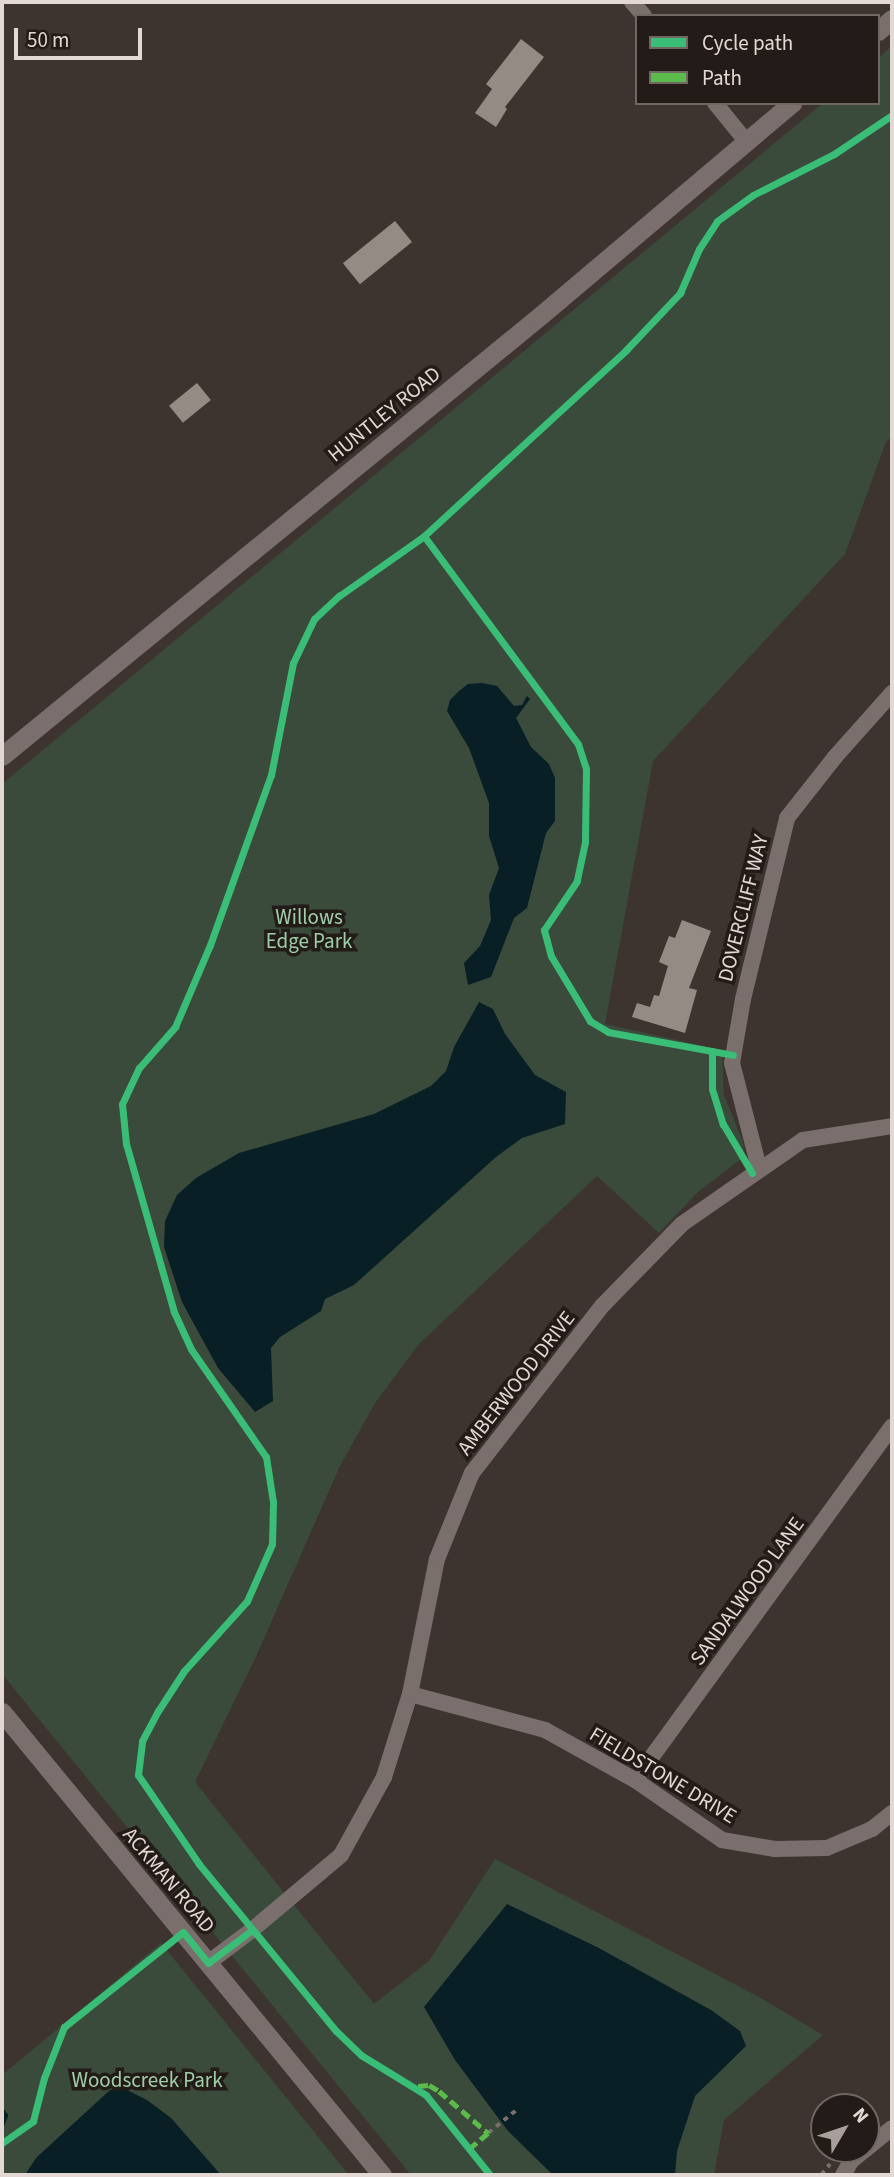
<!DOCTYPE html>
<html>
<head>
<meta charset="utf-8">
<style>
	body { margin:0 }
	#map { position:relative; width:894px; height:2177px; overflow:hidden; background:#3d3430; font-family:"Source Sans 3",sans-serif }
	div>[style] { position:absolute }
	.green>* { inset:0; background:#3a4a3b }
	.water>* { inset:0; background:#081f25 }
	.stream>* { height:5px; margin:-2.5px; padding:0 2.5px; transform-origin:2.5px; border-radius:2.5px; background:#081f25 }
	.building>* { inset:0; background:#938b84; transform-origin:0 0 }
	.path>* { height:3.5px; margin-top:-1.75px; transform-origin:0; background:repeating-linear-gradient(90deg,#786f6c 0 5px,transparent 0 10px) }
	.minor>* { height:16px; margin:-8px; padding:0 8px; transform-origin:8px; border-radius:8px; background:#7a6f6c }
	.tertiary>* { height:19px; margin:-9.5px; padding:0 9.5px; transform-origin:9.5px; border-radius:9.5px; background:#7a6f6c }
	.quiet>* { height:5px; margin-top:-2.5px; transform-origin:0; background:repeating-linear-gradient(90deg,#5cbc4b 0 10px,transparent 0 15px) }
	.cycleway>* { height:7px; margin:-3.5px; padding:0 3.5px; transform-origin:3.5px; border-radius:3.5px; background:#3abd76 }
	span { translate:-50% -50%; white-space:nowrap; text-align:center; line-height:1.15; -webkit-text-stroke:7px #231b18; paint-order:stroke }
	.street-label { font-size:21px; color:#e3d8d3 }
	.park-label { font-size:21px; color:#9fcfa8 }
	.frame { position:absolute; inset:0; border:4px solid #e3d8d3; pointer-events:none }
	.legend { position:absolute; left:635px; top:14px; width:245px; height:91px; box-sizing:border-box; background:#231b18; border:2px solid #706763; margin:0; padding:9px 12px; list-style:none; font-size:21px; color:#e3d8d3 }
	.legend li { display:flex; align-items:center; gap:14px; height:35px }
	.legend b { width:35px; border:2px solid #706763 }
	.north { position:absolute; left:810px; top:2093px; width:70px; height:70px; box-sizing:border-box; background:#231b18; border:2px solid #706763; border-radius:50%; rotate:51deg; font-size:19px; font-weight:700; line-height:28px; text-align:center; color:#e3d8d3 }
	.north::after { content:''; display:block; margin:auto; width:24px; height:32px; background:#a99f9a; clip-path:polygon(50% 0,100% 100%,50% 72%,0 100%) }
	.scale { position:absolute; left:14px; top:28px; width:128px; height:32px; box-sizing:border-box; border:4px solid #e3d8d3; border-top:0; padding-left:9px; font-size:21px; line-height:24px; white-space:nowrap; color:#e3d8d3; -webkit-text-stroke:5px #231b18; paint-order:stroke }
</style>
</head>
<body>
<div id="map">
	<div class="green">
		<i style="clip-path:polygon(892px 46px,892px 436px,886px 442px,845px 554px,653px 761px,605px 1024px,722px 1050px,724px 1095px,743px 1142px,745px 1156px,698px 1192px,659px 1233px,597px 1176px,419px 1344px,375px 1403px,340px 1466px,254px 1661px,195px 1782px,374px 2004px,429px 1961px,495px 1859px,759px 1997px,823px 2035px,724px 2120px,714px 2175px,411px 2175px,2px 1674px,2px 784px,823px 103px,878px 103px,878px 58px)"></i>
		<i style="clip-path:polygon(161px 1943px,349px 2175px,2px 2175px,2px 2075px)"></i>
	</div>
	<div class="water">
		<i style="clip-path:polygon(482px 683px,497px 686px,514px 706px,522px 705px,527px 696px,530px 699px,516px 718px,531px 747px,549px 764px,555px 778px,555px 821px,546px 833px,527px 908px,514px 918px,491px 977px,468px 985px,464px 963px,480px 946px,491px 920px,489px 895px,499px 868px,489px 836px,489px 803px,469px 748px,447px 711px,450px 700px,459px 691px,468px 684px)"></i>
		<i style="clip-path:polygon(479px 1002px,493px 1009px,505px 1034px,535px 1075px,566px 1092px,565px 1124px,522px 1138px,496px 1157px,354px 1285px,325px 1299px,321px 1311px,280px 1337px,271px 1348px,273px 1401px,255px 1412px,218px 1368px,182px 1302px,164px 1247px,165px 1221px,177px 1195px,196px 1178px,239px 1153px,374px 1114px,431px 1086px,446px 1071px,454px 1047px)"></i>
		<i style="clip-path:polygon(507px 1904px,597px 1947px,711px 2010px,740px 2031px,746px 2046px,695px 2096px,677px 2151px,675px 2175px,553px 2175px,508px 2131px,455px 2060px,424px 2007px)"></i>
		<i style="clip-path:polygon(110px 2090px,127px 2090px,147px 2100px,171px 2118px,221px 2175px,25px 2175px,36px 2158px)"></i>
	</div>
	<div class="stream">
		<i style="left:2px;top:2111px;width:5px;rotate:53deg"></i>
		<i style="left:5px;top:2115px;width:9px;rotate:111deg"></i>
	</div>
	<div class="building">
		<i style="clip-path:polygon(521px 39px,544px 57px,505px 107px,507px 109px,496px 127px,475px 113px,492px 89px,486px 84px)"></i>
		<i style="left:395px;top:221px;width:27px;height:67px;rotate:51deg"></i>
		<i style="left:197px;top:383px;width:22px;height:36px;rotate:51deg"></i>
		<i style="clip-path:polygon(682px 920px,711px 931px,689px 988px,697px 990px,685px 1033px,632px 1017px,637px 1003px,650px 1007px,654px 995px,659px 996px,668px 966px,659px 962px,669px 936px,675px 938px)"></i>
	</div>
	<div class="path">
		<i style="left:488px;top:2133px;width:36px;rotate:-39deg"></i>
		<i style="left:821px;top:2175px;width:14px;rotate:-51deg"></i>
	</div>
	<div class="minor">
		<i style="left:632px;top:2px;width:18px;rotate:49deg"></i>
		<i style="left:715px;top:103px;width:49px;rotate:50.8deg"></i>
		<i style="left:759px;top:1168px;width:108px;rotate:-104.4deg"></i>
		<i style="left:732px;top:1063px;width:65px;rotate:-80.2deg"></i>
		<i style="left:743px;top:999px;width:186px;rotate:-76.3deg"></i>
		<i style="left:787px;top:818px;width:78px;rotate:-51.8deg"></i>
		<i style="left:835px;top:757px;width:86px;rotate:-48.3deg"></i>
		<i style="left:410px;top:1694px;width:140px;rotate:14.9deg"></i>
		<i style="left:545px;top:1730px;width:103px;rotate:29.1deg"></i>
		<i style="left:635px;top:1780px;width:106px;rotate:34.6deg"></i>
		<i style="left:722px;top:1840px;width:54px;rotate:9.6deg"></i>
		<i style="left:775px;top:1849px;width:52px;rotate:-1.1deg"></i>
		<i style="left:827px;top:1848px;width:49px;rotate:-22.9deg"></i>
		<i style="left:872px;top:1829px;width:26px;rotate:-39deg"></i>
		<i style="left:635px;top:1780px;width:437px;rotate:-54deg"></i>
		<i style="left:208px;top:1963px;width:55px;rotate:-36.9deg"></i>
		<i style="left:252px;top:1930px;width:116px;rotate:-40.1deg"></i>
		<i style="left:341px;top:1855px;width:89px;rotate:-61.1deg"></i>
		<i style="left:384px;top:1777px;width:87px;rotate:-72.6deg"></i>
		<i style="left:410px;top:1694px;width:138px;rotate:-78.7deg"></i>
		<i style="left:437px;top:1559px;width:93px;rotate:-67.9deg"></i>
		<i style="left:472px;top:1473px;width:213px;rotate:-52.1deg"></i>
		<i style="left:603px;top:1305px;width:113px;rotate:-45.7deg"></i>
		<i style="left:682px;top:1224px;width:147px;rotate:-34.8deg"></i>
		<i style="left:803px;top:1140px;width:90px;rotate:-8.9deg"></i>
		<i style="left:866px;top:2149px;width:33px;rotate:-39deg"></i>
		<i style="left:843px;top:2175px;width:16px;rotate:-60deg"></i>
		<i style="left:851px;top:2161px;width:19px;rotate:-39deg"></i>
	</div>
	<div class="tertiary">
		<i style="left:878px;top:31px;width:18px;rotate:-41deg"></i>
		<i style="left:2px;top:756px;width:696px;rotate:-39.29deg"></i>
		<i style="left:541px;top:315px;width:329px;rotate:-40.2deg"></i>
		<i style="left:2px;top:1712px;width:599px;rotate:50.62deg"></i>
	</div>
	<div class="quiet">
		<i style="left:418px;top:2086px;width:11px;rotate:-5deg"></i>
		<i style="left:429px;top:2085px;width:12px;rotate:31deg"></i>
		<i style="left:439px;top:2091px;width:65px;rotate:40.6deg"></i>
		<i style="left:488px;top:2133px;width:25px;rotate:140deg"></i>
	</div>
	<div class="cycleway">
		<i style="left:424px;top:536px;width:259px;rotate:53.5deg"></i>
		<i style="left:578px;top:744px;width:26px;rotate:72deg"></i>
		<i style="left:586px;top:769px;width:73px;rotate:90.8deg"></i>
		<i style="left:585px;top:842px;width:40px;rotate:102deg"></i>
		<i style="left:577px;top:881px;width:59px;rotate:124deg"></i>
		<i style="left:544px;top:930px;width:27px;rotate:75deg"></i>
		<i style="left:551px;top:956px;width:76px;rotate:59deg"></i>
		<i style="left:590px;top:1021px;width:21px;rotate:31deg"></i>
		<i style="left:608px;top:1032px;width:127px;rotate:10.4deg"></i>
		<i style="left:712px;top:1051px;width:38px;rotate:90deg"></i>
		<i style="left:712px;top:1089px;width:37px;rotate:73deg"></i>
		<i style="left:723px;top:1124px;width:57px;rotate:59.4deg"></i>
		<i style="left:2px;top:2143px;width:38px;rotate:-35deg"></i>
		<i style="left:33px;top:2121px;width:44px;rotate:-75.7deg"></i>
		<i style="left:44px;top:2078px;width:55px;rotate:-68.6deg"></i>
		<i style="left:64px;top:2027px;width:152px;rotate:-38.6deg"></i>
		<i style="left:183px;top:1932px;width:40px;rotate:51deg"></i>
		<i style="left:208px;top:1963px;width:55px;rotate:-36.9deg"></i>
		<i style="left:490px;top:2175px;width:102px;rotate:-128.7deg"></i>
		<i style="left:426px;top:2095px;width:76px;rotate:-148.4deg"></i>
		<i style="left:361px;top:2055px;width:35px;rotate:-136deg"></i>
		<i style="left:336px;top:2031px;width:216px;rotate:-129.4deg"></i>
		<i style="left:199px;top:1864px;width:108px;rotate:-124.4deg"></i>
		<i style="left:138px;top:1775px;width:34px;rotate:-83deg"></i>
		<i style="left:142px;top:1741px;width:34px;rotate:-62deg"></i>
		<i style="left:158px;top:1711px;width:48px;rotate:-57deg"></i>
		<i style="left:184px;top:1671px;width:94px;rotate:-48deg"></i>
		<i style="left:247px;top:1601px;width:62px;rotate:-66.3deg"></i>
		<i style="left:272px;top:1544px;width:42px;rotate:-88.6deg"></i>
		<i style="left:273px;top:1502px;width:46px;rotate:-98.8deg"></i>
		<i style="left:266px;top:1457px;width:131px;rotate:-124.8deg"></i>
		<i style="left:191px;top:1349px;width:41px;rotate:-114.7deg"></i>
		<i style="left:174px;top:1312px;width:175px;rotate:-105.9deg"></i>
		<i style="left:126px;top:1144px;width:40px;rotate:-95.7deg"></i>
		<i style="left:122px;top:1104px;width:40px;rotate:-65deg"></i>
		<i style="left:139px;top:1068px;width:55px;rotate:-48.7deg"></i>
		<i style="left:175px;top:1027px;width:89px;rotate:-66.9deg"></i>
		<i style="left:210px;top:945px;width:181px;rotate:-70.3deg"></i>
		<i style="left:271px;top:775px;width:114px;rotate:-78.9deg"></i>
		<i style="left:293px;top:663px;width:49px;rotate:-64.5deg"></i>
		<i style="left:314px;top:619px;width:34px;rotate:-43deg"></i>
		<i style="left:339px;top:596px;width:104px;rotate:-35.2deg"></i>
		<i style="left:424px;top:536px;width:275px;rotate:-42.6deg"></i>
		<i style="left:626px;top:350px;width:79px;rotate:-46.5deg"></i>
		<i style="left:680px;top:293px;width:48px;rotate:-66.6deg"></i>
		<i style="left:699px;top:249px;width:33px;rotate:-57deg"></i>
		<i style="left:717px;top:221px;width:44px;rotate:-35.8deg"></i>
		<i style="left:753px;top:195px;width:91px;rotate:-26.8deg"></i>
		<i style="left:834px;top:154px;width:70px;rotate:-33.9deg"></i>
	</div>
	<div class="street-label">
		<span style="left:384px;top:414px;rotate:-39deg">HUNTLEY ROAD</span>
		<span style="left:743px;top:908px;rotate:-76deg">DOVERCLIFF WAY</span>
		<span style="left:516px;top:1383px;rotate:-52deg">AMBERWOOD DRIVE</span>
		<span style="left:747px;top:1591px;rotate:-54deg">SANDALWOOD LANE</span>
		<span style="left:663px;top:1775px;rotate:31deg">FIELDSTONE DRIVE</span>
		<span style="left:169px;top:1880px;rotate:50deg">ACKMAN ROAD</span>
	</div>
	<div class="park-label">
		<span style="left:309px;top:929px">Willows<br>Edge Park</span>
		<span style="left:147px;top:2080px">Woodscreek Park</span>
	</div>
	<div class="frame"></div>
	<ul class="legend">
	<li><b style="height:9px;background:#3abd76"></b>Cycle path</li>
	<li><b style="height:9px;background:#5cbc4b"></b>Path</li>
	</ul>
	<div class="north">N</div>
	<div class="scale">50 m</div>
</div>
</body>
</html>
